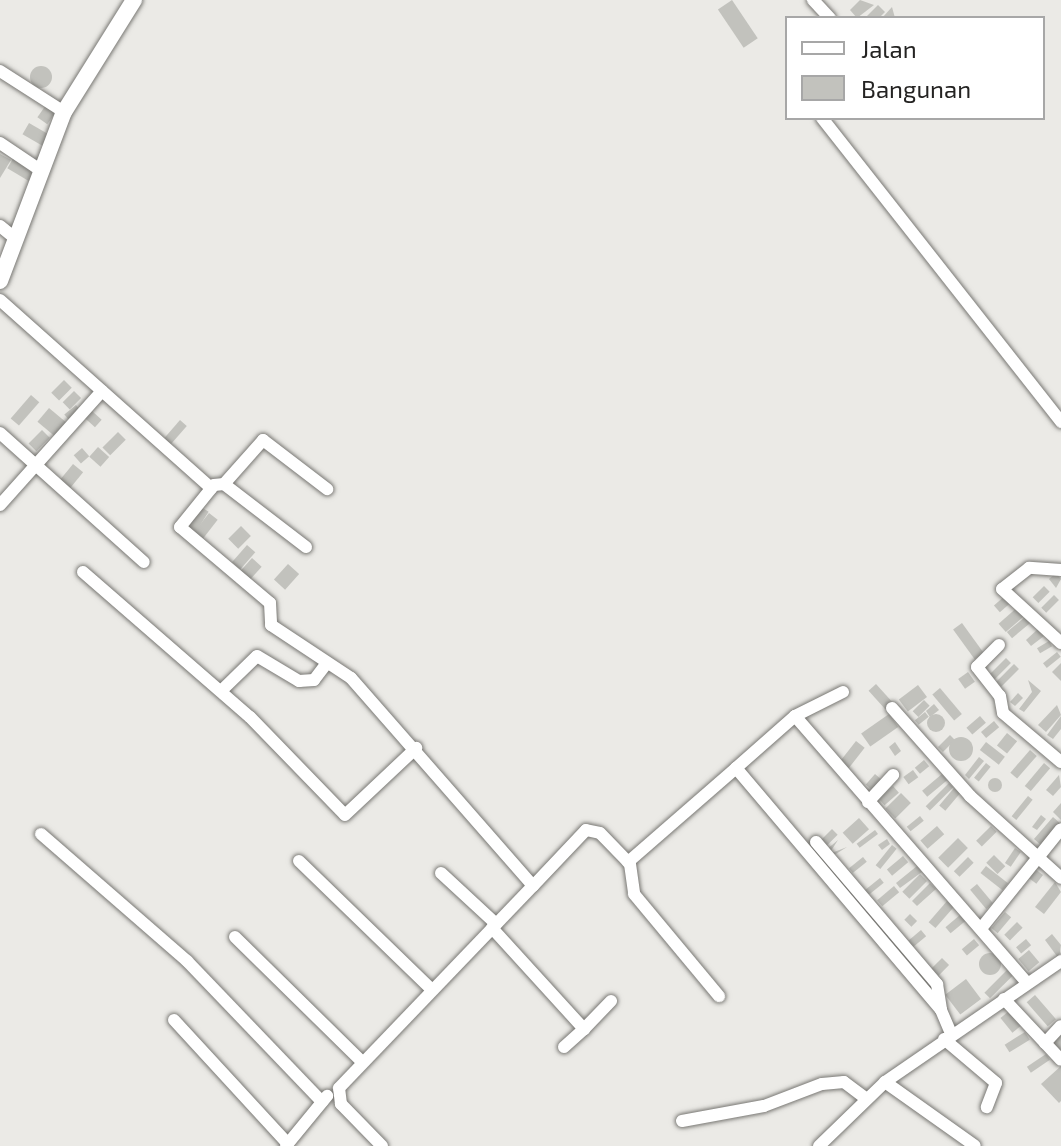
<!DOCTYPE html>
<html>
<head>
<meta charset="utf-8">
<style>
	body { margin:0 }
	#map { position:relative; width:1061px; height:1146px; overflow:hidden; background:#ebeae6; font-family:"Exo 2",sans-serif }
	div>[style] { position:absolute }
	.building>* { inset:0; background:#c2c2bd; transform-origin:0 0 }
	.round { border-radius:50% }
	.roads { filter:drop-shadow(0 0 2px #787773) drop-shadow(0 0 2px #787773) }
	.street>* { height:12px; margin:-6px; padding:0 6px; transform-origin:6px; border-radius:6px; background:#fff }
	.secondary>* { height:16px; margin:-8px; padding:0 8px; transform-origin:8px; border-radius:8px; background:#fff }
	span { translate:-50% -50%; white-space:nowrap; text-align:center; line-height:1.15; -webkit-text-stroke:6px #fff; paint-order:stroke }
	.legend { position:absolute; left:785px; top:16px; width:260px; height:104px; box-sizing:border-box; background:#fff; border:2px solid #a7a7a7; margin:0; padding:10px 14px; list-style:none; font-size:24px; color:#242322 }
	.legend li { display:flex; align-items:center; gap:16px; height:40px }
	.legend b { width:40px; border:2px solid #a7a7a7 }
</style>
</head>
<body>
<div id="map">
	<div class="building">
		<i style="left:732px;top:0;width:46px;height:17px;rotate:56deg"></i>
		<i style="clip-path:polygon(860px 0,874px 5px,857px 18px,850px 10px)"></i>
		<i style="clip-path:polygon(878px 5px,885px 12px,879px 18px,865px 18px)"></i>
		<i style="clip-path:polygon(892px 7px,895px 18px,882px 18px)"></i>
		<i class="round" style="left:30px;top:66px;width:22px;height:22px"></i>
		<i style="left:46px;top:105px;width:12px;height:15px;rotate:35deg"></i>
		<i style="left:29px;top:123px;width:24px;height:13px;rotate:30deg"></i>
		<i style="clip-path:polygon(0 154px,11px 160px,0 178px)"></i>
		<i style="left:14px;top:157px;width:26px;height:13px;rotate:31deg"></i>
		<i style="left:64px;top:380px;width:11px;height:18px;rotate:45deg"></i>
		<i style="left:74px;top:391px;width:10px;height:16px;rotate:45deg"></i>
		<i style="left:31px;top:395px;width:11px;height:31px;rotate:41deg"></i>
		<i style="left:76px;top:405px;width:6px;height:15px;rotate:51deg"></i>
		<i style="left:49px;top:408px;width:25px;height:18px;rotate:40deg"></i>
		<i style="left:92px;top:411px;width:13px;height:10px;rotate:42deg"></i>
		<i style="left:180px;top:420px;width:9px;height:28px;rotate:41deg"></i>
		<i style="left:42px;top:430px;width:11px;height:19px;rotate:45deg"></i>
		<i style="left:118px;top:432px;width:11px;height:22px;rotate:45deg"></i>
		<i style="left:98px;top:447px;width:15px;height:13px;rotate:42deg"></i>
		<i style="left:82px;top:448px;width:11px;height:11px;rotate:49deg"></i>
		<i style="left:73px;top:464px;width:13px;height:23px;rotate:39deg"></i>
		<i style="left:201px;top:507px;width:9px;height:26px;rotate:32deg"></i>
		<i style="left:209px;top:513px;width:11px;height:24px;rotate:38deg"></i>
		<i style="left:241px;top:526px;width:14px;height:18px;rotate:45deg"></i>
		<i style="left:247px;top:545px;width:11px;height:23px;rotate:41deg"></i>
		<i style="left:252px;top:558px;width:13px;height:18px;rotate:42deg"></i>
		<i style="left:288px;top:564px;width:15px;height:21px;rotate:42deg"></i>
		<i style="clip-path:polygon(1056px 573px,1061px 579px,1056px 588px,1049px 579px)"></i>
		<i style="left:1044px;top:586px;width:8px;height:16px;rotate:45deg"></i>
		<i style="left:1006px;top:595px;width:9px;height:16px;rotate:49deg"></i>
		<i style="left:1054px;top:595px;width:7px;height:18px;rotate:45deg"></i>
		<i style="left:1019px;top:606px;width:11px;height:27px;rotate:49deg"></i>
		<i style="left:1026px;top:616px;width:8px;height:25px;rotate:50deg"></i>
		<i style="left:962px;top:623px;width:37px;height:11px;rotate:54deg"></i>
		<i style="clip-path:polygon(1038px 629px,1044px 636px,1031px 646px,1026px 640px)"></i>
		<i style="left:1049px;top:641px;width:6px;height:14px;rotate:59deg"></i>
		<i style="left:1057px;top:652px;width:6px;height:18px;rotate:51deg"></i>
		<i style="left:1006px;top:658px;width:7px;height:23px;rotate:45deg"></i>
		<i style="clip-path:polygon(1061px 663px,1061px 681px,1052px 672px)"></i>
		<i style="left:1014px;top:664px;width:7px;height:25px;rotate:45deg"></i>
		<i style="left:968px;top:672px;width:12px;height:12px;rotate:55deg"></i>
		<i style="clip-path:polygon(1028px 680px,1041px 691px,1024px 712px,1019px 709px,1032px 692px)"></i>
		<i style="left:876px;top:684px;width:25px;height:10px;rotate:48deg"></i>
		<i style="left:918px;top:685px;width:15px;height:24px;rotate:53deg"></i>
		<i style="left:940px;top:688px;width:34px;height:10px;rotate:50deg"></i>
		<i style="clip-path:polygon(1018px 693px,1023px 698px,1015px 706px,1010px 702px)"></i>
		<i style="left:924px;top:700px;width:8px;height:16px;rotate:45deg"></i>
		<i style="clip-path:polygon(934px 704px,939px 710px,930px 717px,926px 711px)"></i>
		<i style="clip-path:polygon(1057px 705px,1061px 715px,1046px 732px,1038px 725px)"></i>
		<i style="left:925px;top:712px;width:6px;height:13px;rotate:51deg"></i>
		<i class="round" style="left:927px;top:714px;width:18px;height:18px"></i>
		<i style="left:889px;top:714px;width:16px;height:34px;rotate:55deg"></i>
		<i style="left:980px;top:716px;width:9px;height:18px;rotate:49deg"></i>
		<i style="clip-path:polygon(1061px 716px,1061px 729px,1053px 739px,1047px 735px)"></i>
		<i style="left:994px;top:721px;width:8px;height:17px;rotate:50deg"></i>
		<i style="left:1007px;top:733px;width:13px;height:16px;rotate:39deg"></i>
		<i style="left:950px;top:735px;width:7px;height:17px;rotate:45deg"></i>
		<i class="round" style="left:949px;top:737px;width:24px;height:24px"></i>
		<i style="left:856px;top:741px;width:11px;height:28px;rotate:38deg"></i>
		<i style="clip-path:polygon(895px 742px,901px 751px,895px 756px,889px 747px)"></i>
		<i style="left:986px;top:742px;width:24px;height:10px;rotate:38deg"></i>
		<i style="left:1030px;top:750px;width:9px;height:30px;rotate:41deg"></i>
		<i style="clip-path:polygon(979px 757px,984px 761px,969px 779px,965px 775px)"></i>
		<i style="left:924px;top:760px;width:8px;height:12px;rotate:50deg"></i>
		<i style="left:986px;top:763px;width:6px;height:19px;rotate:39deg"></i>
		<i style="left:1044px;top:763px;width:8px;height:30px;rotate:40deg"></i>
		<i style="left:913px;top:770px;width:9px;height:12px;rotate:54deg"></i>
		<i style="left:875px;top:774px;width:11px;height:14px;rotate:41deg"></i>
		<i style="left:942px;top:774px;width:8px;height:26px;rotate:50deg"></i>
		<i style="clip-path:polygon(1059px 775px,1061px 787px,1053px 796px,1046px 790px)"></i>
		<i class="round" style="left:988px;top:778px;width:14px;height:14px"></i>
		<i style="left:949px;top:783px;width:6px;height:33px;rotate:45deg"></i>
		<i style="left:893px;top:786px;width:9px;height:19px;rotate:49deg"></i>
		<i style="left:954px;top:788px;width:8px;height:23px;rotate:40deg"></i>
		<i style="left:901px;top:793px;width:14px;height:22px;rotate:45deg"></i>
		<i style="left:1028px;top:796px;width:6px;height:26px;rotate:39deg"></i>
		<i style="clip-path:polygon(1061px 803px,1061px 820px,1053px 812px)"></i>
		<i style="clip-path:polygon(1041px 815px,1046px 819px,1037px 830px,1032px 827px)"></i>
		<i style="left:920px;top:816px;width:6px;height:17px;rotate:51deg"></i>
		<i style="left:1053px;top:817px;width:11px;height:29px;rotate:41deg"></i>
		<i style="left:859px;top:818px;width:15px;height:22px;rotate:48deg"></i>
		<i style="left:937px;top:826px;width:11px;height:22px;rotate:49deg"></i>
		<i style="left:991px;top:826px;width:8px;height:21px;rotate:45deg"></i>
		<i style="left:832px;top:829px;width:8px;height:17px;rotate:45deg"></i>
		<i style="left:875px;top:830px;width:5px;height:23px;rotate:53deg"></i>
		<i style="left:958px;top:838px;width:14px;height:28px;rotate:45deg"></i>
		<i style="clip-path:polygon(887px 839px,890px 844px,882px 850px,878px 845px)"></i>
		<i style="clip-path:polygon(838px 840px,829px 854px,847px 847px,831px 857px,826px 850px)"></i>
		<i style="left:892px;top:845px;width:6px;height:26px;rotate:39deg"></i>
		<i style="left:1015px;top:848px;width:7px;height:18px;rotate:34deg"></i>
		<i style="left:994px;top:855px;width:16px;height:11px;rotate:45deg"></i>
		<i style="left:903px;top:856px;width:8px;height:21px;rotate:50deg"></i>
		<i style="left:863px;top:857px;width:6px;height:18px;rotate:51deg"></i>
		<i style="left:968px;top:857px;width:8px;height:20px;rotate:45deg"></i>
		<i style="clip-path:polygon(917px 866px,922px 872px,900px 888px,896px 883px)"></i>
		<i style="left:986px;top:866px;width:28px;height:9px;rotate:38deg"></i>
		<i style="left:1035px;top:869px;width:10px;height:11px;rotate:37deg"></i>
		<i style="left:920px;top:874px;width:10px;height:25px;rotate:45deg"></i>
		<i style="left:880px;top:878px;width:6px;height:22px;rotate:51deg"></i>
		<i style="clip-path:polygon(1055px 882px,1061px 892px,1044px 914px,1035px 907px)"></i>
		<i style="clip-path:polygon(930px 883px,936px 889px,917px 906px,912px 901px)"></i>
		<i style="left:977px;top:884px;width:25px;height:9px;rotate:50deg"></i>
		<i style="left:894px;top:886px;width:8px;height:22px;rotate:50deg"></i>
		<i style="left:947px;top:901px;width:9px;height:28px;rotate:41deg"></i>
		<i style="left:1005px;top:912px;width:8px;height:21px;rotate:40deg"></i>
		<i style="left:910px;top:914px;width:10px;height:8px;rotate:45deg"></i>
		<i style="left:960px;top:915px;width:8px;height:19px;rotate:50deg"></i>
		<i style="left:1017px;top:922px;width:8px;height:18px;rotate:45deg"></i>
		<i style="left:921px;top:930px;width:8px;height:17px;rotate:50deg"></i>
		<i style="clip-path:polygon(1052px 934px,1061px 945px,1059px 959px,1045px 940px)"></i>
		<i style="left:974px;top:939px;width:8px;height:16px;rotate:50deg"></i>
		<i style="left:1026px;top:939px;width:8px;height:13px;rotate:50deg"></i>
		<i style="left:1029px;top:950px;width:16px;height:14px;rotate:50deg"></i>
		<i class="round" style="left:979px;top:953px;width:22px;height:22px"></i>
		<i style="left:942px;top:958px;width:10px;height:15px;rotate:45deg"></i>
		<i style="left:1007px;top:970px;width:8px;height:32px;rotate:45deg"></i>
		<i style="left:966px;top:979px;width:25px;height:26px;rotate:53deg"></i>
		<i style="left:1035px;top:995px;width:32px;height:11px;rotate:49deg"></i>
		<i style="left:1009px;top:1011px;width:19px;height:11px;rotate:51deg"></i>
		<i style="left:1025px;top:1032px;width:9px;height:24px;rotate:58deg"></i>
		<i style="clip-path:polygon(1061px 1034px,1061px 1054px,1051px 1043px)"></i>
		<i style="left:1046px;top:1054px;width:7px;height:23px;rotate:56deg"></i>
		<i style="clip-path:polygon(1061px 1066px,1061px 1101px,1059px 1103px,1041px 1084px)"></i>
	</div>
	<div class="roads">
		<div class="street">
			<i style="left:813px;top:0;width:25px;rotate:47deg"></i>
			<i style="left:0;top:71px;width:76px;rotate:32.6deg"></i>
			<i style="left:822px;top:118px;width:387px;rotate:51.8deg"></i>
			<i style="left:0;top:143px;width:48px;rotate:34deg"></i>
			<i style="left:0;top:226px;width:21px;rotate:39deg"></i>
			<i style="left:0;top:300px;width:283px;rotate:41.7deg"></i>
			<i style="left:0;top:433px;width:193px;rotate:41.9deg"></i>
			<i style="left:224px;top:484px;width:59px;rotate:-48.4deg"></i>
			<i style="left:263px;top:440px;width:81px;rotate:37.4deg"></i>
			<i style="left:0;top:505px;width:153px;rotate:-48.2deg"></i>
			<i style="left:306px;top:547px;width:103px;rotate:-142.5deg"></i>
			<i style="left:224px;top:484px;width:10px;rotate:174deg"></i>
			<i style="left:214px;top:485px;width:54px;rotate:129deg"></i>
			<i style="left:180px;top:527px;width:118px;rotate:40.2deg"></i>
			<i style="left:270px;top:603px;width:22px;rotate:87deg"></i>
			<i style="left:271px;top:625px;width:96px;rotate:33.5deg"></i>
			<i style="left:351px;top:678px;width:276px;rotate:48.8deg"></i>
			<i style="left:533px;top:886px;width:77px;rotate:-46.6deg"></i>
			<i style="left:586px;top:830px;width:14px;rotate:12deg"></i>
			<i style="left:600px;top:833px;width:43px;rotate:45.9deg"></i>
			<i style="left:630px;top:864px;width:30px;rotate:82deg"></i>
			<i style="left:634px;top:894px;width:133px;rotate:50.2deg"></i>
			<i style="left:1061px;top:570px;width:32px;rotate:-176deg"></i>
			<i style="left:1029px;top:568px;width:34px;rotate:142deg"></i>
			<i style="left:1002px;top:589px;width:80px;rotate:42.5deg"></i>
			<i style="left:83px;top:572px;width:221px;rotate:41deg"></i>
			<i style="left:250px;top:717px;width:136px;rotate:45.9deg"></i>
			<i style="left:345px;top:815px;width:98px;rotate:-43.3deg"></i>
			<i style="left:999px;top:645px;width:31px;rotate:135deg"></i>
			<i style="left:977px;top:667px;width:37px;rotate:52deg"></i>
			<i style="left:1000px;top:696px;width:17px;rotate:80deg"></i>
			<i style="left:1003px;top:713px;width:76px;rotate:40.2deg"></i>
			<i style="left:221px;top:691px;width:50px;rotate:-44.2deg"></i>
			<i style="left:257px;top:656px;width:49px;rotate:30.8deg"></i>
			<i style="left:299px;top:681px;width:15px;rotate:-4deg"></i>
			<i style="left:314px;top:680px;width:20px;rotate:-53deg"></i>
			<i style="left:843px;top:692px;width:54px;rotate:153.4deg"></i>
			<i style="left:795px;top:716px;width:79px;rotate:138.6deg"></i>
			<i style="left:736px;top:768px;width:317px;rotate:49.7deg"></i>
			<i style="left:941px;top:1010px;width:26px;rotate:67deg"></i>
			<i style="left:892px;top:708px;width:118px;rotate:48.4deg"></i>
			<i style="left:970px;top:796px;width:122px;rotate:42deg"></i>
			<i style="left:795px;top:716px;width:354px;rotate:49deg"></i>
			<i style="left:868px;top:802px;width:37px;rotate:-47deg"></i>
			<i style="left:41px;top:834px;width:194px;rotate:41deg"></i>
			<i style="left:187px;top:961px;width:195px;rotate:46.2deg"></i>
			<i style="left:816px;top:842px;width:187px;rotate:49.6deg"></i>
			<i style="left:937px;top:984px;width:26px;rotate:81deg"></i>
			<i style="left:299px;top:861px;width:185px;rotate:44.1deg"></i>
			<i style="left:628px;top:862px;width:143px;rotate:-41deg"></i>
			<i style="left:441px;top:873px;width:75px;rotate:42.8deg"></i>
			<i style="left:983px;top:926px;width:124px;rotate:-51.2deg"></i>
			<i style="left:492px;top:928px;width:137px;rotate:47.7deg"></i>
			<i style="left:584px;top:1029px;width:39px;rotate:-46deg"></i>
			<i style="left:235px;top:937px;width:178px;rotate:44.5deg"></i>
			<i style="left:1004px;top:999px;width:83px;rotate:46.9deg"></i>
			<i style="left:174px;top:1020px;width:168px;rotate:47.4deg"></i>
			<i style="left:944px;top:1039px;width:68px;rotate:40.2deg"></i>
			<i style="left:996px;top:1083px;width:26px;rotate:111deg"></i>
			<i style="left:1045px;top:1043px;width:23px;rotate:-47deg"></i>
			<i style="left:564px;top:1047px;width:27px;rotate:-42deg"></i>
			<i style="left:885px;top:1082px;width:110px;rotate:35.4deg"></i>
			<i style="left:682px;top:1121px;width:83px;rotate:-10.4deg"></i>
			<i style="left:764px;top:1106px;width:62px;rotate:-20.8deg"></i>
			<i style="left:822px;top:1084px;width:22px;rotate:-5deg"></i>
			<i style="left:844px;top:1082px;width:26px;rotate:37deg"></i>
			<i style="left:286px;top:1146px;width:65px;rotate:-50.6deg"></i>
			<i style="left:382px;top:1146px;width:59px;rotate:-134.3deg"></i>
			<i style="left:341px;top:1104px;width:16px;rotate:-97deg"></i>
			<i style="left:339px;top:1088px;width:280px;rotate:-46.2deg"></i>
			<i style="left:819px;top:1146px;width:92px;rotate:-44.1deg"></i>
			<i style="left:885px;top:1082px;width:214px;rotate:-34.5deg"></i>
		</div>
		<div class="secondary">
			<i style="left:0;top:281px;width:181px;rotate:-69.3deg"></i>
			<i style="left:64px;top:112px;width:132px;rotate:-58deg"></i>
		</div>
	</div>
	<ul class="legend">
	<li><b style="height:10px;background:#fff"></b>Jalan</li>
	<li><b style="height:22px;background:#c2c2bd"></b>Bangunan</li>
	</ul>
</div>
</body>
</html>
